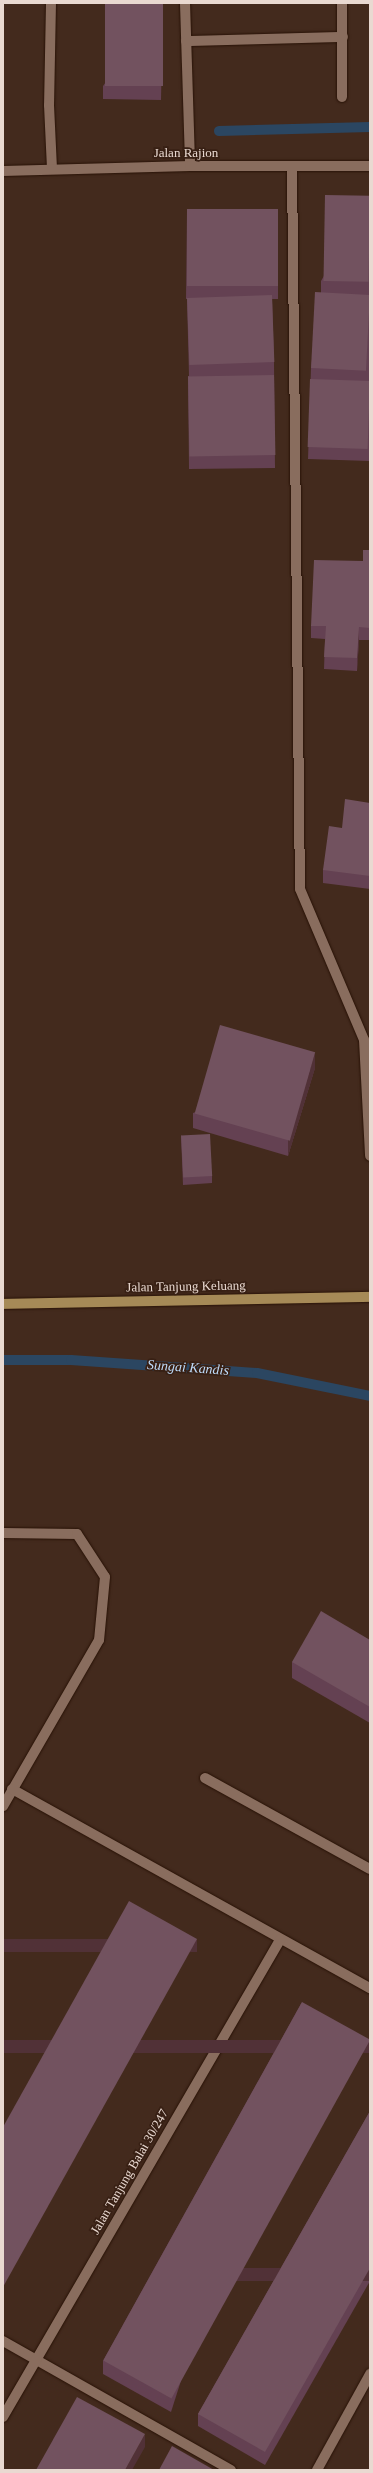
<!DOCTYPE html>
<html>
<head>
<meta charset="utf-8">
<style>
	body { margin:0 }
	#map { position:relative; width:373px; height:2473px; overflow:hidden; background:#432a1d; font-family:Georgia,serif }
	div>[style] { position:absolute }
	.stream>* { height:10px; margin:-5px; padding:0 5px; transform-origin:5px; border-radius:5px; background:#2b4661 }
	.roads { filter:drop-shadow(0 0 1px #281206) drop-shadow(0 0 1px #281206) }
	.minor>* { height:10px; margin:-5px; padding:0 5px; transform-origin:5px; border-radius:5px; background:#896d5e }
	.major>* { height:10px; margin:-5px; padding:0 5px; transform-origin:5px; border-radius:5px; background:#a68a57 }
	.wall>* { inset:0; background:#644152 }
	.shaded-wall>* { inset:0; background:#513137; transform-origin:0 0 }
	.building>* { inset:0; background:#72525f; transform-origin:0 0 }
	span { translate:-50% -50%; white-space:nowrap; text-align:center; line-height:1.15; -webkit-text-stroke:3.5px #382014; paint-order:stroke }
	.street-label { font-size:13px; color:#e9d9d1 }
	.water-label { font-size:14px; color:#bedbfa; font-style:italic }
	.frame { position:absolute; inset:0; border:4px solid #e9d9d1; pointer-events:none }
</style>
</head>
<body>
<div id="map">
	<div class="stream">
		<i style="left:219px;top:131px;width:151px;rotate:-1.5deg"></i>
		<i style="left:3px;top:1360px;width:68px"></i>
		<i style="left:71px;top:1360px;width:186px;rotate:4deg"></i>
		<i style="left:257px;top:1373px;width:115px;rotate:11.5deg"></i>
	</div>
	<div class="roads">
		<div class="minor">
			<i style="left:51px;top:3px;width:102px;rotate:91.1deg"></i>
			<i style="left:49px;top:105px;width:63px;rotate:87.3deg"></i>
			<i style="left:185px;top:3px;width:163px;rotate:88.2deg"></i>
			<i style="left:186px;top:41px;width:157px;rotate:-1.5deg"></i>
			<i style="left:342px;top:97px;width:94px;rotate:-90deg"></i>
			<i style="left:292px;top:166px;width:723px;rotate:89.37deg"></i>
			<i style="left:300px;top:889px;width:164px;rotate:67deg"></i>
			<i style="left:364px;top:1040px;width:116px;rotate:87deg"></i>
			<i style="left:3px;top:171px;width:187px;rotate:-1.5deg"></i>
			<i style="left:190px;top:166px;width:180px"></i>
			<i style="left:3px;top:1533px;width:74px;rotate:0.8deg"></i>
			<i style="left:77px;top:1534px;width:51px;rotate:56.9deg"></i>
			<i style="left:105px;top:1577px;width:63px;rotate:95.4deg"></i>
			<i style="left:99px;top:1640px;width:192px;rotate:120deg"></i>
			<i style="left:205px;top:1778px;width:188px;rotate:28.9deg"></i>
			<i style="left:12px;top:1789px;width:410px;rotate:29.1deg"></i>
			<i style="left:3px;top:2341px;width:262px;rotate:29.5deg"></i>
			<i style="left:3px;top:2417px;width:552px;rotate:-59.86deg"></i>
			<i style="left:317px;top:2470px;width:110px;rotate:-61.1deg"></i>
		</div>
		<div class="major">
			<i style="left:3px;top:1304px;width:367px;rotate:-1.1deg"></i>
		</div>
	</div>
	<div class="wall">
		<i style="clip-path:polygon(163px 3px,161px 100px,103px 99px,103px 86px)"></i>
		<i style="clip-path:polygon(370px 196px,370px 461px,308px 459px,311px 368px,321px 293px,321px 281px)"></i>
		<i style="clip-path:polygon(187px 209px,278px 209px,278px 299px,272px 299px,274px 362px,275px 468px,189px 469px,188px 376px,189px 376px,187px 299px,186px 299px)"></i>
		<i style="clip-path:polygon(370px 550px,370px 640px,359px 640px,357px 671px,324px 669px,325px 639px,311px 638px,311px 626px,363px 561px)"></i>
		<i style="clip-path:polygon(370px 803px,370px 889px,323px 883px,323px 870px,342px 828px)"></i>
		<i style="clip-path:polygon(315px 1068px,288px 1156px,193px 1128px,193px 1113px)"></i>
		<i style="clip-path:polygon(181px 1135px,212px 1176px,212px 1183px,183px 1185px)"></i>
		<i style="clip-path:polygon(370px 1640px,370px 1723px,292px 1678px,292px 1662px)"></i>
		<i style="clip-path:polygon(302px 2002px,171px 2412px,103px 2374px,103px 2361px)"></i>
		<i style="clip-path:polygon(370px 2111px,370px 2281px,265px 2465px,198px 2426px,198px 2414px)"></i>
	</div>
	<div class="shaded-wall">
		<i style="clip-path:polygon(359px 627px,359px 640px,357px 671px,357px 658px)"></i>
		<i style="clip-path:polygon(315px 1053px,315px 1068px,288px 1156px,288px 1140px)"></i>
		<i style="left:197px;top:1939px;width:13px;height:398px;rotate:90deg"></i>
		<i style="left:370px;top:2040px;width:13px;height:410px;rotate:90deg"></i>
		<i style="left:370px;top:2268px;width:13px;height:212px;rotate:90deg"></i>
		<i style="clip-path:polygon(145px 2434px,145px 2447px,132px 2470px,125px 2470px)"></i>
	</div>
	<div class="building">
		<i style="left:105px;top:3px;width:58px;height:83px"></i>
		<i style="left:325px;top:195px;width:45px;height:86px;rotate:1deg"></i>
		<i style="left:187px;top:209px;width:91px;height:77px"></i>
		<i style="left:315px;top:292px;width:55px;height:76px;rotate:3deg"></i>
		<i style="left:272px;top:295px;width:67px;height:85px;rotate:88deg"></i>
		<i style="left:274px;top:375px;width:80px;height:86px;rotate:89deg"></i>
		<i style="left:310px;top:379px;width:60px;height:68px;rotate:2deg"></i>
		<i style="clip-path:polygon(363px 550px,370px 550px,370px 628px,359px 627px,357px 658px,324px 657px,326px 626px,311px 626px,314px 560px,363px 561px)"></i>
		<i style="clip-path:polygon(345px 799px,370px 803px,370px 876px,323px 870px,329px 826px,342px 828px)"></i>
		<i style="left:220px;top:1025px;width:99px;height:92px;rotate:16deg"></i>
		<i style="left:210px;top:1134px;width:42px;height:29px;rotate:87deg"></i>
		<i style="clip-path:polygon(321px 1611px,370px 1640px,370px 1707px,292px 1662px)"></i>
		<i style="clip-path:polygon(129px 1901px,197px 1939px,3px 2287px,3px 2127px)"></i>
		<i style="left:302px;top:2002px;width:78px;height:410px;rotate:29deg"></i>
		<i style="clip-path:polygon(370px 2111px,370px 2268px,265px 2452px,198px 2414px)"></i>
		<i style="clip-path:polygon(77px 2397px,145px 2434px,125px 2470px,36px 2470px)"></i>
		<i style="clip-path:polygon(172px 2446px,214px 2470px,159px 2470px)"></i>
	</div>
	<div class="street-label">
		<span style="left:186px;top:153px">Jalan Rajion</span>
		<span style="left:186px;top:1287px;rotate:-1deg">Jalan Tanjung Keluang</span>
		<span style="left:130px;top:2172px;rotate:-60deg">Jalan Tanjung Balai 30/247</span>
	</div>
	<div class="water-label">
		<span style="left:188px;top:1368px;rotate:4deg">Sungai Kandis</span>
	</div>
	<div class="frame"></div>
</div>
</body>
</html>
